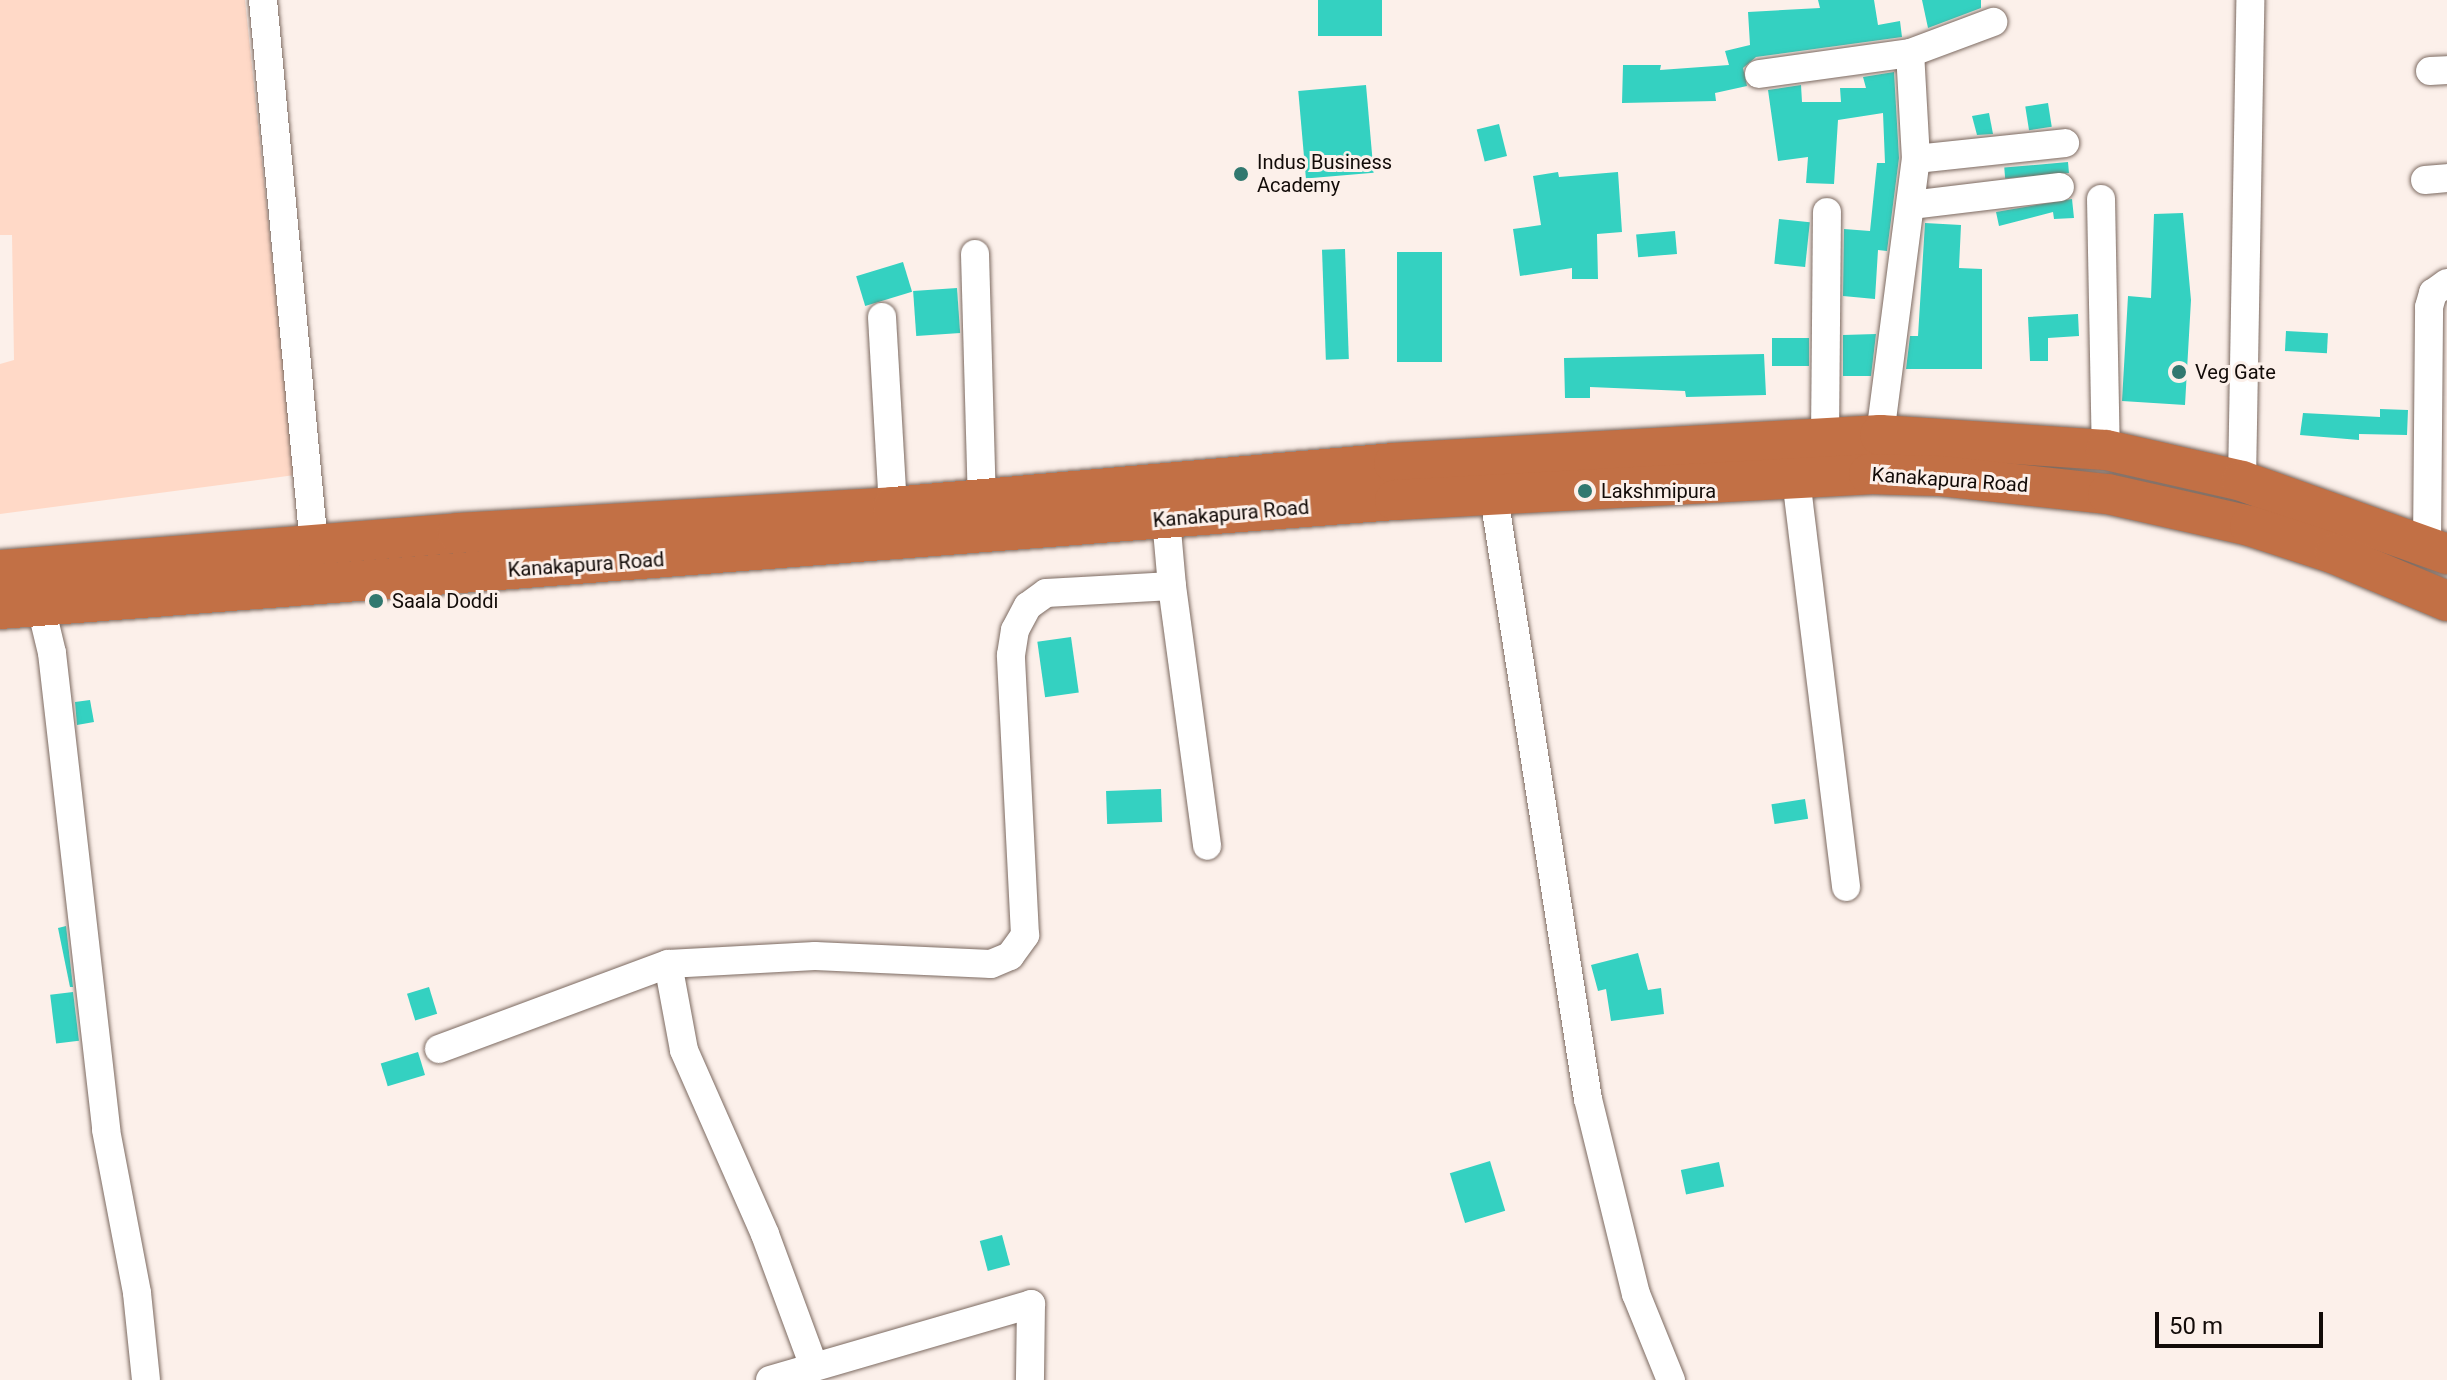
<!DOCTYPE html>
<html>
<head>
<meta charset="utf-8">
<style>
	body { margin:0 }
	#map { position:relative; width:2447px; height:1380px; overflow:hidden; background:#fcf0ea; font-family:Roboto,sans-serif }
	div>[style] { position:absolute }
	.green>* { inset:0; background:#ffd9c7 }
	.building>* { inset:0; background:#34d1c1; transform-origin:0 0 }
	.roads { filter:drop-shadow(0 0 2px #7c6a61) drop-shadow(0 0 2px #7c6a61) }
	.minor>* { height:28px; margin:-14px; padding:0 14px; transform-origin:14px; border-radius:14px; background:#fff }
	.highway>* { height:40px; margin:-20px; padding:0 20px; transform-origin:20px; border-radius:20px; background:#c27045 }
	.dots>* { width:22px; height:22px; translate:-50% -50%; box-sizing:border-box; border:4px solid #fcf0ea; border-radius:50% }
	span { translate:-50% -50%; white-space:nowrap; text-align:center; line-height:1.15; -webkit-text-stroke:6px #fcf0ea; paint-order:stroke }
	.poi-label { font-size:20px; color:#120b08 }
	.left { translate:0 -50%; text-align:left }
	.street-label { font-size:20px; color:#120b08 }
	.scale { position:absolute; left:2155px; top:1312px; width:168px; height:36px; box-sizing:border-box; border:4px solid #120b08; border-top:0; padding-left:10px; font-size:24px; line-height:28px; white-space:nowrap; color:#120b08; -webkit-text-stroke:6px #fcf0ea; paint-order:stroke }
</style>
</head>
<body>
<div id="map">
	<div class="green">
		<i style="clip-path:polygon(0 0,245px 0,295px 475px,0 514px,0 364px,14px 360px,12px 235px,0 235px)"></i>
	</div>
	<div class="building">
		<i style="left:1318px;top:0;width:64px;height:36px"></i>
		<i style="clip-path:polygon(1818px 0,1874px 0,1878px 25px,1900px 21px,1902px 37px,1756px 57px,1743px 68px,1747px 86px,1715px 93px,1716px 101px,1622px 103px,1623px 65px,1661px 65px,1660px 70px,1729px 65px,1725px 51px,1750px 45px,1748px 12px,1820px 8px)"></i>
		<i style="clip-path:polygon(1922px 0,1981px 0,1981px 8px,1928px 28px)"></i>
		<i style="clip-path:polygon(1894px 72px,1899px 158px,1887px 251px,1878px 250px,1875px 299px,1843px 296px,1844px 229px,1870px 231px,1877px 163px,1885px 163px,1883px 113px,1838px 120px,1834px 184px,1806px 183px,1808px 157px,1778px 161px,1768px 90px,1801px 85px,1802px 102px,1841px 102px,1840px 88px,1866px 88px,1863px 77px)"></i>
		<i style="left:1366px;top:85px;width:88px;height:68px;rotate:85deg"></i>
		<i style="left:2048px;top:103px;width:24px;height:23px;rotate:81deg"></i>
		<i style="clip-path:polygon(1989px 113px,1993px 134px,1977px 135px,1972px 116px)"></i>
		<i style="left:1499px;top:124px;width:33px;height:23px;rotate:76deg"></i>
		<i style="left:2068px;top:162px;width:11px;height:64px;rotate:85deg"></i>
		<i style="clip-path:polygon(1558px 172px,1559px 177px,1618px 172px,1622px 232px,1597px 234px,1598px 279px,1572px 279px,1572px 268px,1520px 276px,1513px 229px,1541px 225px,1533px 176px)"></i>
		<i style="clip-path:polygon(2072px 199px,2074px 218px,2054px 219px,2053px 212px,1999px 226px,1996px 212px)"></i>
		<i style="clip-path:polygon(2183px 213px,2191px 300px,2185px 405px,2122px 401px,2128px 296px,2151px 298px,2154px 214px)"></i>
		<i style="left:1779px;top:219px;width:31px;height:45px;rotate:6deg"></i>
		<i style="clip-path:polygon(1925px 223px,1961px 225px,1959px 268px,1982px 269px,1982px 369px,1906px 369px,1910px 336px,1918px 336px)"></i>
		<i style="left:1675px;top:231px;width:23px;height:39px;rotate:85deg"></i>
		<i style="left:1345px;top:249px;width:110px;height:23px;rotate:88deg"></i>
		<i style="left:1397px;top:252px;width:45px;height:110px"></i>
		<i style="left:903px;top:262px;width:31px;height:49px;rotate:73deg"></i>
		<i style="left:957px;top:288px;width:45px;height:44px;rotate:86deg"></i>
		<i style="clip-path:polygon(2078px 314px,2079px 336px,2048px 338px,2048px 361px,2030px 361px,2028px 317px)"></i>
		<i style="left:2286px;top:331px;width:42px;height:20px;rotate:3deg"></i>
		<i style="clip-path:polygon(1876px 334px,1871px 376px,1843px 376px,1843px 335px)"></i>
		<i style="left:1772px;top:338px;width:37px;height:28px"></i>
		<i style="clip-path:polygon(1764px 354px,1766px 395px,1686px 397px,1685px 391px,1590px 387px,1590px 398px,1565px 398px,1564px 358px)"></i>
		<i style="clip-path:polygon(2380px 409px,2408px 410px,2407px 435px,2359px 434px,2359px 440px,2300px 435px,2303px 413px,2380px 417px)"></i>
		<i style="left:1071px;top:637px;width:56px;height:34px;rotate:82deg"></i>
		<i style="clip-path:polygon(90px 700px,94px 722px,77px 725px,75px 702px)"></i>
		<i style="left:1161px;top:789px;width:33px;height:55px;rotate:88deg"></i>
		<i style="left:1805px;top:799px;width:20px;height:34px;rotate:81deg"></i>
		<i style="clip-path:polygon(66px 926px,73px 987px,70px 987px,58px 928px)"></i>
		<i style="clip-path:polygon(1638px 953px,1648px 990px,1661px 988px,1664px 1014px,1611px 1021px,1606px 989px,1598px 991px,1591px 965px)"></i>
		<i style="left:429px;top:987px;width:28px;height:23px;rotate:73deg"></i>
		<i style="left:73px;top:992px;width:49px;height:23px;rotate:83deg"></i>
		<i style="left:418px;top:1052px;width:24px;height:39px;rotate:73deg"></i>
		<i style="left:1490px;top:1161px;width:52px;height:42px;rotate:73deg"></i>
		<i style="left:1719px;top:1162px;width:25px;height:39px;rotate:78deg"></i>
		<i style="left:1002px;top:1235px;width:31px;height:23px;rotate:75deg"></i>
	</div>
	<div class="roads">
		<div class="minor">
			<i style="left:263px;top:0;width:548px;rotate:84.66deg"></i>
			<i style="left:2430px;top:71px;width:17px;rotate:-3deg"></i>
			<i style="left:1759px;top:74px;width:152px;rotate:-7.9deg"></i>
			<i style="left:1910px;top:53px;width:89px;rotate:-20.5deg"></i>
			<i style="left:1916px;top:159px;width:150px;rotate:-6.1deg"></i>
			<i style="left:2425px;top:180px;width:22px;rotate:-5deg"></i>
			<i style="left:2101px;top:199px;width:251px;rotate:88.9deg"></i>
			<i style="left:1911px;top:205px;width:150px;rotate:-6.9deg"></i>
			<i style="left:975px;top:254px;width:245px;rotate:88.4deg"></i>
			<i style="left:882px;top:317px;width:190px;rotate:86.7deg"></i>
			<i style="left:1880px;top:435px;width:278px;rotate:-82.6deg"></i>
			<i style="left:1916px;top:159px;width:106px;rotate:-93.2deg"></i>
			<i style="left:1825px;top:438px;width:226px;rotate:-89.5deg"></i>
			<i style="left:1796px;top:479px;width:411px;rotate:83deg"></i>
			<i style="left:2242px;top:481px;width:481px;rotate:-89deg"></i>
			<i style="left:1494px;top:497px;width:609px;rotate:81.13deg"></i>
			<i style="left:1588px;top:1099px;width:201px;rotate:76.2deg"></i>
			<i style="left:1636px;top:1294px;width:93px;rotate:67.9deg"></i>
			<i style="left:2427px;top:546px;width:239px;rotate:-89.5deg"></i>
			<i style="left:2429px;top:307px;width:15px;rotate:-74deg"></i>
			<i style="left:2433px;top:293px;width:17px;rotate:-36deg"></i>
			<i style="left:1172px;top:586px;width:262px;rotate:82.3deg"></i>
			<i style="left:40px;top:603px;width:51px;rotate:76.5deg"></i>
			<i style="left:52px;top:653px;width:480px;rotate:83.5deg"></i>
			<i style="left:106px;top:1130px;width:166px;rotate:79.2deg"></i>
			<i style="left:137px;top:1293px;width:87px;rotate:84.1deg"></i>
			<i style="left:439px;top:1049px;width:244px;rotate:-20.4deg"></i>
			<i style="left:813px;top:1364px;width:139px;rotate:-110.3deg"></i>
			<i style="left:765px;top:1234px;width:201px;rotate:-113.8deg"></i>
			<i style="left:684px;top:1050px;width:87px;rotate:-100.5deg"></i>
			<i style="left:668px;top:964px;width:147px;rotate:-3.1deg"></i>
			<i style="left:815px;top:956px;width:176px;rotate:2.6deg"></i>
			<i style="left:991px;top:964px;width:21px;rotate:-23deg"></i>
			<i style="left:1010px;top:956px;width:26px;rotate:-54deg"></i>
			<i style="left:1025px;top:935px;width:280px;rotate:-92.9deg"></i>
			<i style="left:1011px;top:655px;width:25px;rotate:-81deg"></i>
			<i style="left:1015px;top:630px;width:27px;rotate:-62deg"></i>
			<i style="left:1028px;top:606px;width:22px;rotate:-36deg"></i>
			<i style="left:1046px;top:593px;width:126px;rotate:-3.2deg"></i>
			<i style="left:1172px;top:586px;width:67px;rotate:-95.1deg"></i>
			<i style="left:770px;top:1380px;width:272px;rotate:-16.2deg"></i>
			<i style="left:1031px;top:1304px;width:76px;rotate:90.8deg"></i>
		</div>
		<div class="highway">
			<i style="left:0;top:570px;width:459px;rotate:-4.6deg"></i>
			<i style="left:458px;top:533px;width:436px;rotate:-3.4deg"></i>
			<i style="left:893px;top:507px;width:503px;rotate:-5.02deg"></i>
			<i style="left:1394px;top:463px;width:487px;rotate:-3.3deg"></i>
			<i style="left:1880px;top:435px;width:226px;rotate:3.8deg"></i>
			<i style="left:2106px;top:450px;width:139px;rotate:12.8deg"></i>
			<i style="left:2242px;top:481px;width:218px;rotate:19.6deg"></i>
			<i style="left:0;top:609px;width:1399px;rotate:-4.47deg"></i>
			<i style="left:1395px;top:500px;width:475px;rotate:-3.1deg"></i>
			<i style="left:1869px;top:474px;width:72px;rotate:1.6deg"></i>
			<i style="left:1941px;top:476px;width:168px;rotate:6.2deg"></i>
			<i style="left:2108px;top:494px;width:146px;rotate:12.7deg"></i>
			<i style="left:2250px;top:526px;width:89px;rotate:18.2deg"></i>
			<i style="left:2335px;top:554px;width:121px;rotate:22.8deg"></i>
		</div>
	</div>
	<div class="dots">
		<i style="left:1241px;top:174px;background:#31786f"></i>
		<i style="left:2179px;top:372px;background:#31786f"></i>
		<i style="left:1585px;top:491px;background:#31786f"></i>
		<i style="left:376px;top:601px;background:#31786f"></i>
	</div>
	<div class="poi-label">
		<span class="left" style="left:1257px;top:174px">Indus Business<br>Academy</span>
		<span class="left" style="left:2195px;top:372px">Veg Gate</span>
		<span class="left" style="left:1601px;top:491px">Lakshmipura</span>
		<span class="left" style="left:392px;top:601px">Saala Doddi</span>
	</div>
	<div class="street-label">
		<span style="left:1950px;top:480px;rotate:4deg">Kanakapura Road</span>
		<span style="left:1231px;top:514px;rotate:-5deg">Kanakapura Road</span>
		<span style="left:586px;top:565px;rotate:-4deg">Kanakapura Road</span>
	</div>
	<div class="scale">50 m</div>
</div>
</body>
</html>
